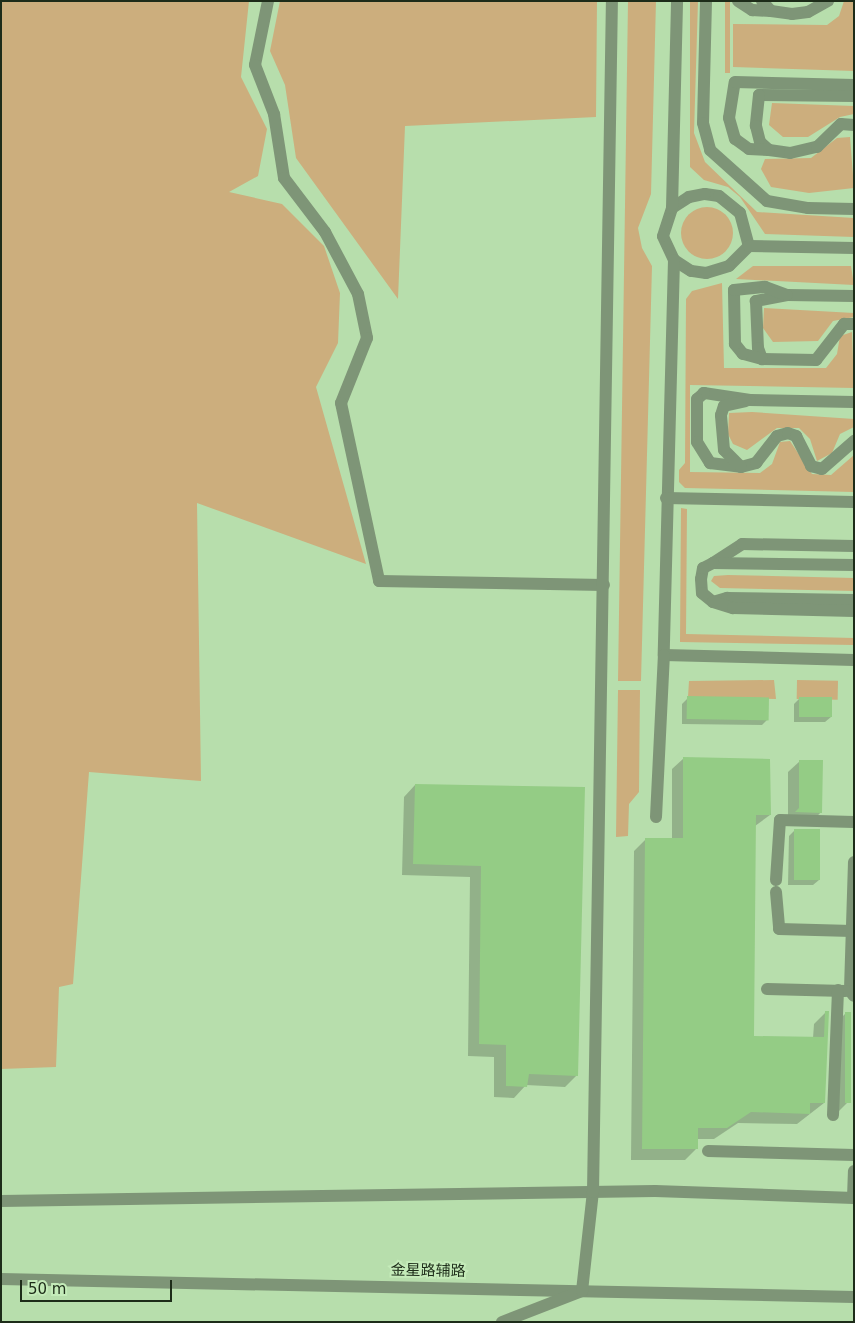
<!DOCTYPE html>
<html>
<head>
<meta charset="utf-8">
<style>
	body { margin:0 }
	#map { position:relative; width:855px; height:1323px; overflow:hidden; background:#b7deac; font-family:"DejaVu Sans","Noto Sans SC",sans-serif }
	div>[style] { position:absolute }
	.green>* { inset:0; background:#ccae7d; transform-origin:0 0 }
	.round { border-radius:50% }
	.shadow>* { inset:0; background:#0003 }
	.building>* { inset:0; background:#94cc85; transform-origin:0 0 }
	.minor>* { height:12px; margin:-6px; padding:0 6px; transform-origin:6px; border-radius:6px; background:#7e9577 }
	span { translate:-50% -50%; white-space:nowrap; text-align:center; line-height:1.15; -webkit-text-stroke:4px #c4ebb9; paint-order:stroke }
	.street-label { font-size:15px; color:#1d2c19 }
	.frame { position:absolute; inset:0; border:2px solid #1d2c19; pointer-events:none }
	.scale { position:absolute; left:20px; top:1280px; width:152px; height:22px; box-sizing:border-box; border:2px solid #1d2c19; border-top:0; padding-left:6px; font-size:15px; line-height:18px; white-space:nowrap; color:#1d2c19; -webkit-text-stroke:4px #c4ebb9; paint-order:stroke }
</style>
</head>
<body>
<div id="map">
	<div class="green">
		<i style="clip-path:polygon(1px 1px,249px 1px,241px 77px,267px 129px,258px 176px,229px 192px,282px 204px,324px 246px,340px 293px,338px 343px,316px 387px,366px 564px,197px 503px,201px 781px,89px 772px,73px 984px,59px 987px,56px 1067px,1px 1069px)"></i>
		<i style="clip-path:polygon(280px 1px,597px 1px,596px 117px,405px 126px,398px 299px,296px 158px,285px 85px,270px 51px)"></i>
		<i style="clip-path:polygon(628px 1px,656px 1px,651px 194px,638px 228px,642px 248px,652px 266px,641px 681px,618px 681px)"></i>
		<i style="clip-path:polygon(690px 1px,698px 1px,694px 133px,705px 162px,757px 212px,854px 218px,854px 237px,765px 234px,740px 197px,728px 187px,704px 180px,690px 167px)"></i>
		<i style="left:725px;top:1px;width:5px;height:72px"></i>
		<i style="clip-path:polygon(844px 1px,854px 1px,854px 71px,733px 67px,733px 24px,827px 25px,839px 16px)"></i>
		<i style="clip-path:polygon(772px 103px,854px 106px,854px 114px,840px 117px,808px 137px,783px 137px,769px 125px)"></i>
		<i style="clip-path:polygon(850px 137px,854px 188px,809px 193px,771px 187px,761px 169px,765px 159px,811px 158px,837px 138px)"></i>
		<i class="round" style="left:681px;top:207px;width:52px;height:52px"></i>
		<i style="clip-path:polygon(753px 266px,851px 266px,854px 285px,736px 279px)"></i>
		<i style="clip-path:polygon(722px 283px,724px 368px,826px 368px,837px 354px,840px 336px,852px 332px,854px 388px,690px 385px,690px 472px,760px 473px,772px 464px,780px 442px,790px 441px,812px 474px,831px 475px,854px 455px,854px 492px,685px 488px,679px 482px,679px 470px,685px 463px,686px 299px,692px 291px)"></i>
		<i style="clip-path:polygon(764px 308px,854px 313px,854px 317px,833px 321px,818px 341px,773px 342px,763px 328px)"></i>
		<i style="clip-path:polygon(752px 412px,854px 419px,854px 427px,840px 434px,832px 453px,817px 461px,810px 439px,799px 428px,777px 428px,747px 450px,733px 444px,728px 434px,729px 413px)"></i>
		<i style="clip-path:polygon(681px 508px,687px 509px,686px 634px,854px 638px,854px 645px,680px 642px)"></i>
		<i style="clip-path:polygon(728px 575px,854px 578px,854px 591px,720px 588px,711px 581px,714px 576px)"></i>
		<i style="clip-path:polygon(774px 680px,776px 699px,688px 697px,689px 681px)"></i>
		<i style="left:797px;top:680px;width:41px;height:19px;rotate:1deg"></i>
		<i style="clip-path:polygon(618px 690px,640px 690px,639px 792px,629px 804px,628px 836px,616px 837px)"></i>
	</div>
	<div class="shadow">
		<i style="clip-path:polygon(688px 698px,768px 719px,762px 725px,682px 724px,682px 704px)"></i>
		<i style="clip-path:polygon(800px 698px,831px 717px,825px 722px,794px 722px,794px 704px)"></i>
		<i style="clip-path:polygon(684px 758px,770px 815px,755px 826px,753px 1037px,813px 1038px,814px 1024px,826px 1012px,824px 1103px,797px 1124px,738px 1123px,714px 1139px,696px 1139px,696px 1149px,685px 1160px,631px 1160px,634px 851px,646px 839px,672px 839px,672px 769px)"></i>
		<i style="clip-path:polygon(800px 761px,821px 812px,810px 824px,788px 820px,788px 772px)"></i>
		<i style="clip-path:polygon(415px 785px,584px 788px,577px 1075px,565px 1087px,526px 1085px,514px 1098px,494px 1097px,494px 1057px,468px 1056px,470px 877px,402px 875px,404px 797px)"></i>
		<i style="clip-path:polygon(795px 830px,819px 880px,813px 885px,788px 885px,789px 836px)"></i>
		<i style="clip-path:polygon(846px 1013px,847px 1103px,838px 1112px,837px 1022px)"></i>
	</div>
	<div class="building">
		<i style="left:687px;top:696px;width:82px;height:23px;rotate:1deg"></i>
		<i style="left:799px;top:697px;width:33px;height:20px"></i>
		<i style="clip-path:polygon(683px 757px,770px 759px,771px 815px,756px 815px,754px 1036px,824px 1037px,825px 1011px,829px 1011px,825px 1103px,810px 1103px,810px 1114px,751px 1112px,727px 1128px,698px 1128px,698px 1149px,642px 1149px,645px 838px,683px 838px)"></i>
		<i style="clip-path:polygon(799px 760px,823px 760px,822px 813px,795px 812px,799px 808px)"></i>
		<i style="clip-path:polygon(415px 784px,585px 787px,578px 1076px,529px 1074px,527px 1087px,506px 1086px,506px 1045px,479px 1044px,481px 866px,413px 864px)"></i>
		<i style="left:794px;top:829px;width:26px;height:51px"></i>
		<i style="left:845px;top:1012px;width:6px;height:91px"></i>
	</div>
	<div class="minor">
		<i style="left:268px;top:1px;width:65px;rotate:101.5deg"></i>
		<i style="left:255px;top:65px;width:53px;rotate:68.8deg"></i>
		<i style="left:274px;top:114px;width:65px;rotate:81.1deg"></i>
		<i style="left:284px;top:178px;width:68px;rotate:52.8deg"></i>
		<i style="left:325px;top:232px;width:70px;rotate:62deg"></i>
		<i style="left:358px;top:294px;width:45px;rotate:78.4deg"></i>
		<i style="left:367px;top:338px;width:70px;rotate:111.8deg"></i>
		<i style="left:341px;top:403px;width:182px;rotate:77.9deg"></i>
		<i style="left:379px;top:581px;width:225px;rotate:1deg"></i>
		<i style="left:706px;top:1px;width:122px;rotate:91.4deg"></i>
		<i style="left:703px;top:123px;width:28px;rotate:75deg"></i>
		<i style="left:710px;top:150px;width:76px;rotate:41.8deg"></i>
		<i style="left:767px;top:201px;width:42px;rotate:9.7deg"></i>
		<i style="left:808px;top:208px;width:46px;rotate:1.2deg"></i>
		<i style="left:738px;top:1px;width:17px;rotate:33deg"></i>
		<i style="left:752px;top:10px;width:19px;rotate:3deg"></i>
		<i style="left:762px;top:1px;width:13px;rotate:48deg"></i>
		<i style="left:771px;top:11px;width:21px;rotate:8deg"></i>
		<i style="left:792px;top:14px;width:16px;rotate:-7deg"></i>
		<i style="left:808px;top:12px;width:23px;rotate:-29deg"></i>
		<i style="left:854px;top:96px;width:95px;rotate:-179.4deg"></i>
		<i style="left:759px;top:95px;width:31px;rotate:96deg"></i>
		<i style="left:756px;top:126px;width:16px;rotate:76deg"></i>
		<i style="left:760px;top:142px;width:12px;rotate:42deg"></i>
		<i style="left:769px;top:150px;width:21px;rotate:8deg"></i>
		<i style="left:790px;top:153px;width:28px;rotate:-13deg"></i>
		<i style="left:817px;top:147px;width:33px;rotate:-44deg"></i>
		<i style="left:841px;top:124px;width:13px;rotate:4deg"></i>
		<i style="left:769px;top:150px;width:20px;rotate:-177deg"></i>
		<i style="left:749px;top:149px;width:17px;rotate:-144deg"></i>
		<i style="left:735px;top:139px;width:22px;rotate:-106deg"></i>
		<i style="left:729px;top:118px;width:36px;rotate:-81deg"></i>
		<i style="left:735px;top:82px;width:119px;rotate:1.4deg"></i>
		<i style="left:705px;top:194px;width:14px;rotate:8deg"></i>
		<i style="left:719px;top:196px;width:27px;rotate:39deg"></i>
		<i style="left:740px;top:213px;width:34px;rotate:75deg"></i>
		<i style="left:749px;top:246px;width:28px;rotate:135deg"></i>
		<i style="left:729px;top:266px;width:24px;rotate:163deg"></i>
		<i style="left:706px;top:273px;width:15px;rotate:-172deg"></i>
		<i style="left:691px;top:271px;width:20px;rotate:-147deg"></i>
		<i style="left:674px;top:260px;width:26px;rotate:-115deg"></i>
		<i style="left:663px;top:236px;width:29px;rotate:-72deg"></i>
		<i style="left:672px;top:208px;width:20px;rotate:-33deg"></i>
		<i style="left:689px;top:197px;width:16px;rotate:-11deg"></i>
		<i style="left:672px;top:208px;width:207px;rotate:-88.6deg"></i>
		<i style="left:749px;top:246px;width:105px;rotate:1.1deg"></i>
		<i style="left:674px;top:260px;width:395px;rotate:91.5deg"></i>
		<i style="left:664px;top:655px;width:190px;rotate:1.5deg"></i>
		<i style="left:854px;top:296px;width:67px;rotate:-179.1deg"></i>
		<i style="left:787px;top:295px;width:32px;rotate:169deg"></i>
		<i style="left:756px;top:301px;width:47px;rotate:87.6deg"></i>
		<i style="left:758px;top:348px;width:12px;rotate:70deg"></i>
		<i style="left:762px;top:359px;width:54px;rotate:1.1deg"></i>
		<i style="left:816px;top:360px;width:46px;rotate:-52.1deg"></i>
		<i style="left:844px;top:324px;width:10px"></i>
		<i style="left:762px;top:359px;width:20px;rotate:-165deg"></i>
		<i style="left:743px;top:354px;width:13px;rotate:-129deg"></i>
		<i style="left:735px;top:344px;width:54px;rotate:-91.1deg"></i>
		<i style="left:734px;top:290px;width:31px;rotate:-6deg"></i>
		<i style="left:765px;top:287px;width:23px;rotate:20deg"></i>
		<i style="left:854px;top:402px;width:104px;rotate:-178.9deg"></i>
		<i style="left:750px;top:400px;width:47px;rotate:-171.3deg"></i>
		<i style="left:704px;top:393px;width:9px;rotate:139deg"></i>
		<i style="left:697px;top:399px;width:43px;rotate:90deg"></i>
		<i style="left:697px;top:442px;width:25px;rotate:58deg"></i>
		<i style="left:710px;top:463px;width:31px;rotate:7deg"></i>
		<i style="left:741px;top:467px;width:16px;rotate:-15deg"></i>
		<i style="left:756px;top:463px;width:34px;rotate:-52deg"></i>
		<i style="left:777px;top:436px;width:11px;rotate:-15deg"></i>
		<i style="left:788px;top:433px;width:9px;rotate:21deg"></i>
		<i style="left:796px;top:436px;width:34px;rotate:63deg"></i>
		<i style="left:811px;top:466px;width:11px;rotate:15deg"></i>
		<i style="left:822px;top:469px;width:43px;rotate:-41.2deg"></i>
		<i style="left:741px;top:467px;width:24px;rotate:-135deg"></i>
		<i style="left:724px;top:450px;width:35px;rotate:-95deg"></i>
		<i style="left:721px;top:415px;width:9px;rotate:-72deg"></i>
		<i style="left:724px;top:406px;width:22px;rotate:-13deg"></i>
		<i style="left:666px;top:498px;width:188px;rotate:1.2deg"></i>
		<i style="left:713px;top:563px;width:35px;rotate:-33deg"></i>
		<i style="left:742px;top:544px;width:112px;rotate:1deg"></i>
		<i style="left:854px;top:565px;width:141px;rotate:-179.2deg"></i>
		<i style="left:713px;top:563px;width:11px;rotate:153deg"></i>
		<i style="left:703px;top:568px;width:11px;rotate:100deg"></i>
		<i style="left:701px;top:579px;width:14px;rotate:86deg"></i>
		<i style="left:702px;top:593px;width:14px;rotate:39deg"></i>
		<i style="left:713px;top:602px;width:15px;rotate:-16deg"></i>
		<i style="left:727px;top:598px;width:127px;rotate:0.9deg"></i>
		<i style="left:713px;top:602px;width:21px;rotate:17deg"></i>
		<i style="left:733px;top:608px;width:121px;rotate:1.4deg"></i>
		<i style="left:656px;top:817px;width:162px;rotate:-87.2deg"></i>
		<i style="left:854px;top:862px;width:129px;rotate:91.8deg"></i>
		<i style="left:850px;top:991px;width:6px;rotate:51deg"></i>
		<i style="left:776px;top:880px;width:60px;rotate:-86.2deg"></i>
		<i style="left:780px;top:820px;width:74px;rotate:1.5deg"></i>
		<i style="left:776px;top:892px;width:37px;rotate:85deg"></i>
		<i style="left:779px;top:929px;width:73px;rotate:1.6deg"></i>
		<i style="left:767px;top:989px;width:78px;rotate:1.5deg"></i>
		<i style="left:833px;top:1115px;width:125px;rotate:-87.7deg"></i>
		<i style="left:708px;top:1151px;width:146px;rotate:1.6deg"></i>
		<i style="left:853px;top:1198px;width:27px;rotate:-88deg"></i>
		<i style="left:1px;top:1201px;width:654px;rotate:-0.88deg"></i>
		<i style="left:655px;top:1191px;width:199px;rotate:2deg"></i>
		<i style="left:1px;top:1279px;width:853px;rotate:1.21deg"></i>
		<i style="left:502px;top:1322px;width:86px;rotate:-21.2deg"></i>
		<i style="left:582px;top:1291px;width:100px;rotate:-83.7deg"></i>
		<i style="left:593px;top:1192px;width:1191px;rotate:-89.09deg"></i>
	</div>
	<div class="street-label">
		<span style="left:428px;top:1271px;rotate:1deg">金星路辅路</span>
	</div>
	<div class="frame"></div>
	<div class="scale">50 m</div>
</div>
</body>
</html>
